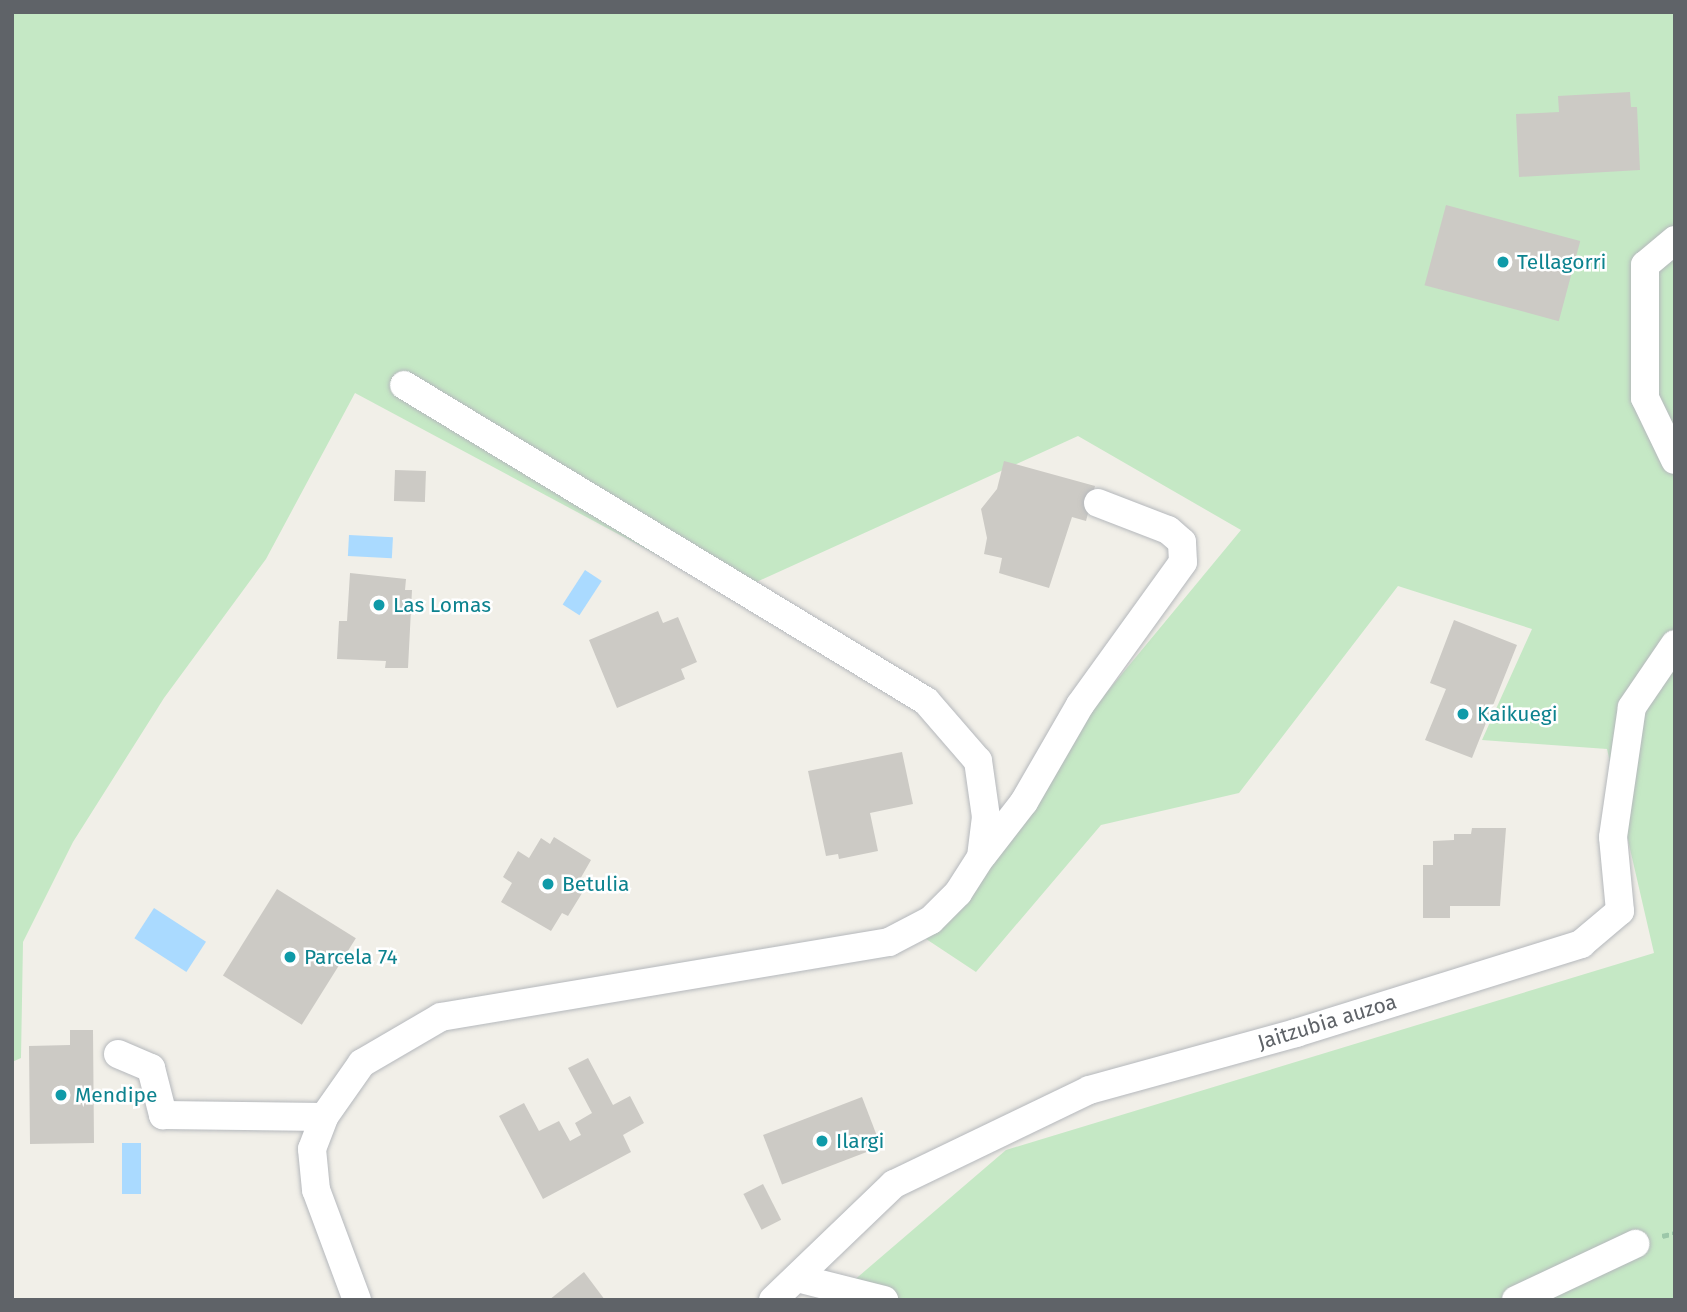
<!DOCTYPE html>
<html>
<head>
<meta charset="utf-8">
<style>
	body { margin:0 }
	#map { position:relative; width:1687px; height:1312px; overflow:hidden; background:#f1efe8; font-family:"Fira Sans",sans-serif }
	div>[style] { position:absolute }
	.green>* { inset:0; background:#c5e8c5 }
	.water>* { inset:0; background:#aadaff; transform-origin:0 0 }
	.building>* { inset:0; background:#cccac5; transform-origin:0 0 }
	.path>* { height:4.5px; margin-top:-2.25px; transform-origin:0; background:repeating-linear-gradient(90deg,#9cc7a9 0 7px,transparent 0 10.5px) }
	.roads { filter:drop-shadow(0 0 2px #b5b8bc) drop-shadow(0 0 2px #b5b8bc) }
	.minor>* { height:28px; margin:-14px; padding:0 14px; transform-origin:14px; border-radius:14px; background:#fff }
	.dots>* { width:19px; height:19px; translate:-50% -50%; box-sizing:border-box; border:4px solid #fff; border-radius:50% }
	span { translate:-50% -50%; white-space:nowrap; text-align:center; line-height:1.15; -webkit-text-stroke:5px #fff; paint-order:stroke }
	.culture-label { font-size:21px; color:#0d838f }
	.left { translate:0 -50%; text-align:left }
	.street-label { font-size:21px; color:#5f6368 }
	.frame { position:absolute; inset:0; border:14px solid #5f6368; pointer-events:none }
</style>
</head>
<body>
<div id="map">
	<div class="green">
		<i style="clip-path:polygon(12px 12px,1675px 12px,1675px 1300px,831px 1300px,1006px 1150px,1654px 953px,1607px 749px,1482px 740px,1532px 629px,1398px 586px,1239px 793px,1101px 825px,976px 972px,911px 929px,1241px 530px,1078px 436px,730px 594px,355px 393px,266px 559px,164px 698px,73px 842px,23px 942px,21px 1058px,12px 1062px)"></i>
	</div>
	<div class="water">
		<i style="left:349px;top:535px;width:44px;height:21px;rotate:3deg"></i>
		<i style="left:585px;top:570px;width:20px;height:41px;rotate:33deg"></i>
		<i style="left:154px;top:908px;width:62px;height:36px;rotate:33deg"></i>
		<i style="left:122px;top:1143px;width:19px;height:51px"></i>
	</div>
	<div class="building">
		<i style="clip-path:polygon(1630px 92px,1631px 107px,1637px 107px,1640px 170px,1519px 177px,1516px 114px,1559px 112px,1558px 96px)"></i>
		<i style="left:1446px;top:205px;width:139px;height:83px;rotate:15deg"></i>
		<i style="clip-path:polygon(1004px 461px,1095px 486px,1086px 521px,1072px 517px,1049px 588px,999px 573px,1002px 558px,984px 554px,987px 538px,981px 509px,997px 489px)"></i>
		<i style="left:395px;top:470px;width:31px;height:31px;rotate:2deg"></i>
		<i style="clip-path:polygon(350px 573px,406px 579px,405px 590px,412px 590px,408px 668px,385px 668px,386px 661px,337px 659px,339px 621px,347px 621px)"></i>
		<i style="clip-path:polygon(658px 611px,663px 623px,678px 617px,697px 662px,681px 669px,685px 679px,617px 708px,589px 640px)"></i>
		<i style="clip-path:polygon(1454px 620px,1517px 645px,1472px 758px,1425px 740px,1446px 689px,1430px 683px)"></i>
		<i style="clip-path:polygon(902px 752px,913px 804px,870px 813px,878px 851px,839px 859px,838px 854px,826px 856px,808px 771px)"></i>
		<i style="clip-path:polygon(1472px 828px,1506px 828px,1500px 906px,1450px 906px,1450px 918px,1423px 918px,1423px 865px,1433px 865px,1433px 841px,1454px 840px,1454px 834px,1471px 834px)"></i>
		<i style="clip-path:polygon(554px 837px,591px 860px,579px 881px,587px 885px,568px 916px,562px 913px,551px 931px,501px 902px,512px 883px,503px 877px,518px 851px,529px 858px,541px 838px,550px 844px)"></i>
		<i style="left:277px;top:889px;width:93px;height:102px;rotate:32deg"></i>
		<i style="clip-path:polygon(70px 1030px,93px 1030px,94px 1143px,30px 1144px,29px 1046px,70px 1045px)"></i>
		<i style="clip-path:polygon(588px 1058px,613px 1105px,630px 1096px,644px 1123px,623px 1135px,631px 1152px,543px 1199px,499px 1116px,524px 1103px,539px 1131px,559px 1121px,570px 1141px,581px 1135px,575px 1123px,592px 1113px,568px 1068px)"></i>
		<i style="left:862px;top:1097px;width:53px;height:106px;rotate:69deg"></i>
		<i style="left:763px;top:1184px;width:40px;height:22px;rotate:63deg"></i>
		<i style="clip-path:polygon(584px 1272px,605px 1300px,549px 1300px)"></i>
	</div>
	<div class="path">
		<i style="left:1662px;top:1236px;width:13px;rotate:-13deg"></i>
	</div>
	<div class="roads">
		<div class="minor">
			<i style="left:1675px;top:240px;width:39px;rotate:140deg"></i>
			<i style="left:1645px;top:265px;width:133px;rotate:90deg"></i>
			<i style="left:1645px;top:398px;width:69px;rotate:64.2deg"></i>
			<i style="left:983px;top:855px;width:67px;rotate:-52.3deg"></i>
			<i style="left:1024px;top:802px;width:112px;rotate:-60deg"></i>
			<i style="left:1080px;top:705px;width:176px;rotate:-54.2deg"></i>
			<i style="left:1183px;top:562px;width:20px;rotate:-93deg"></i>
			<i style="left:1182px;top:542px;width:18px;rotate:-139deg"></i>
			<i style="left:1168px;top:530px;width:75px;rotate:-158.9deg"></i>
			<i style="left:118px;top:1054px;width:36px;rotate:23deg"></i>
			<i style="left:151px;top:1068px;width:49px;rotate:75.7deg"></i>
			<i style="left:163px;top:1115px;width:161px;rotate:0.7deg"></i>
			<i style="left:797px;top:1278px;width:90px;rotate:14.2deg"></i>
			<i style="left:357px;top:1300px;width:117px;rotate:-110.4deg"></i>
			<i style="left:316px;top:1190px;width:41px;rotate:-95.6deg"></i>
			<i style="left:312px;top:1149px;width:34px;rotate:-69deg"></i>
			<i style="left:324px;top:1117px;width:66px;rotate:-54.9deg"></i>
			<i style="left:362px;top:1063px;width:91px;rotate:-30.2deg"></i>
			<i style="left:441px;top:1017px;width:454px;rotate:-9.5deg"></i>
			<i style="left:889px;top:942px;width:47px;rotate:-27.6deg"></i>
			<i style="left:931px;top:920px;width:38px;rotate:-45deg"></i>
			<i style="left:958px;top:893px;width:43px;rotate:-57.4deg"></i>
			<i style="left:981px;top:857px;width:40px;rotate:-82.9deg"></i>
			<i style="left:986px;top:817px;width:57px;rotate:-98.1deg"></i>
			<i style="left:978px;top:761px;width:79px;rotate:-130.9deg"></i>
			<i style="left:926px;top:701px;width:610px;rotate:-148.81deg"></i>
			<i style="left:773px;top:1300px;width:168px;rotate:-43.8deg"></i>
			<i style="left:894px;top:1184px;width:216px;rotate:-25.7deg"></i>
			<i style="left:1089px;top:1090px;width:215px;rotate:-15.4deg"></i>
			<i style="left:1296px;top:1033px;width:299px;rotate:-17.3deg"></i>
			<i style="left:1581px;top:944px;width:51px;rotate:-40.2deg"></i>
			<i style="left:1620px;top:911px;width:74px;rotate:-95.4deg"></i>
			<i style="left:1613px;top:837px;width:131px;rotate:-81.7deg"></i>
			<i style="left:1632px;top:707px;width:76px;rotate:-55.7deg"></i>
			<i style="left:1516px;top:1300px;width:132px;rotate:-25.2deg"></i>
		</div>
	</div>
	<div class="dots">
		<i style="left:1503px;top:262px;background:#0f9aa8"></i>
		<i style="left:379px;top:605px;background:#0f9aa8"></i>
		<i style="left:1463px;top:714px;background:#0f9aa8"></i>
		<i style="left:548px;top:884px;background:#0f9aa8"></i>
		<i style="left:290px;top:957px;background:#0f9aa8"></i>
		<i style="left:61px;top:1095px;background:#0f9aa8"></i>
		<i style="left:822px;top:1141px;background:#0f9aa8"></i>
	</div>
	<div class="culture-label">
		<span class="left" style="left:1517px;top:262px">Tellagorri</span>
		<span class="left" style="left:393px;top:605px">Las Lomas</span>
		<span class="left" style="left:1477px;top:714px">Kaikuegi</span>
		<span class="left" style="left:562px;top:884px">Betulia</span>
		<span class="left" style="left:304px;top:957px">Parcela 74</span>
		<span class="left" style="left:75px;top:1095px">Mendipe</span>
		<span class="left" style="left:836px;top:1141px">Ilargi</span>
	</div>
	<div class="street-label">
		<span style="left:1327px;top:1022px;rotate:-17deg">Jaitzubia auzoa</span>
	</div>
	<div class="frame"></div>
</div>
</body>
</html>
